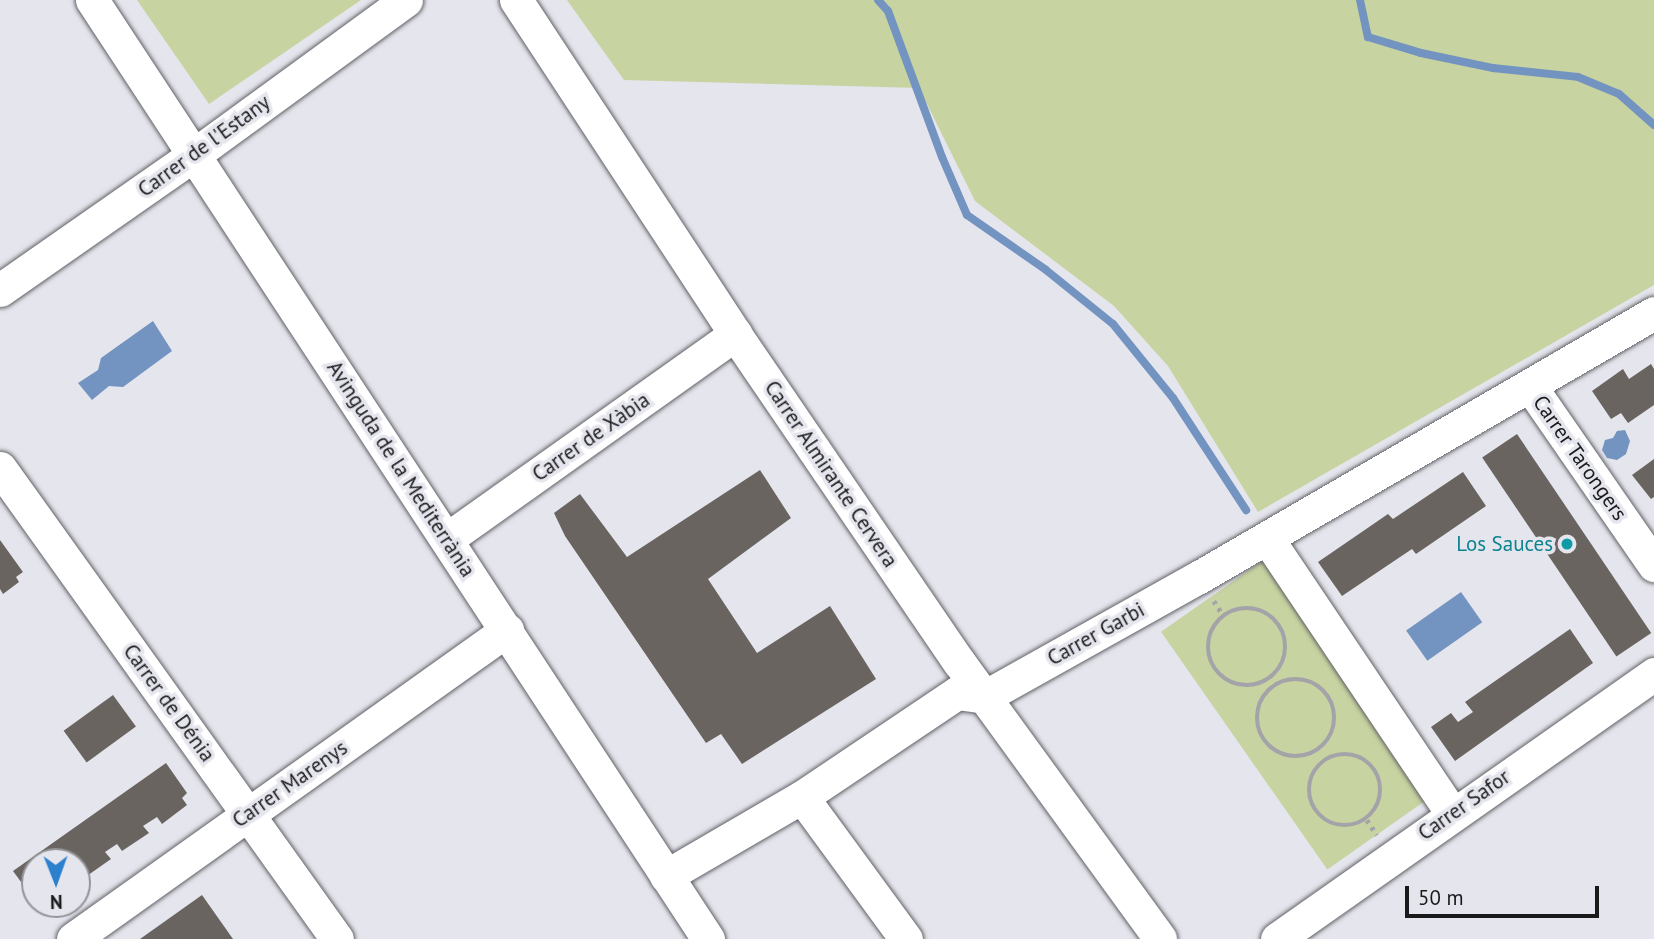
<!DOCTYPE html>
<html>
<head>
<meta charset="utf-8">
<style>
	body { margin:0 }
	#map { position:relative; width:1654px; height:939px; overflow:hidden; background:#e5e5ed; font-family:"PT Sans",sans-serif }
	div>[style] { position:absolute }
	.green>* { inset:0; background:#c7d3a0; transform-origin:0 0 }
	.water>* { inset:0; background:#7393c1; transform-origin:0 0 }
	.stream>* { height:8px; margin:-4px; padding:0 4px; transform-origin:4px; border-radius:4px; background:#7393c1 }
	.building>* { inset:0; background:#6a6460; transform-origin:0 0 }
	.path>* { height:4.5px; margin-top:-2.25px; transform-origin:0; background:repeating-linear-gradient(90deg,#a3a3a9 0 3.5px,transparent 0 8.5px) }
	.path>.ring { margin:-2.25px; padding:0; box-sizing:content-box; background:none; border:4.5px solid #a3a3a9; border-radius:50% }
	.roads { filter:drop-shadow(0 0 2px #616167) drop-shadow(0 0 2px #616167) }
	.minor>* { height:33px; margin:-16.5px; padding:0 16.5px; transform-origin:16.5px; border-radius:16.5px; background:#fff }
	.dots>* { width:19px; height:19px; translate:-50% -50%; box-sizing:border-box; border:4px solid #e5e5ed; border-radius:50% }
	span { translate:-50% -50%; white-space:nowrap; text-align:center; line-height:1.15; -webkit-text-stroke:7px #e5e5ed; paint-order:stroke }
	.street-label { font-size:21px; color:#1a1a1c }
	.culture-label { font-size:21px; color:#0d838f }
	.right { translate:-100% -50%; text-align:right }
	.north { position:absolute; left:21px; top:848px; width:70px; height:70px; box-sizing:border-box; background:#e5e5ed; border:2px solid #949499; border-radius:50%; rotate:179deg; font-size:19px; font-weight:700; line-height:28px; text-align:center; color:#1a1a1c }
	.north::after { content:''; display:block; margin:auto; width:24px; height:32px; background:#2c80ce; clip-path:polygon(50% 0,100% 100%,50% 72%,0 100%) }
	.scale { position:absolute; left:1405px; top:886px; width:194px; height:32px; box-sizing:border-box; border:4px solid #1a1a1c; border-top:0; padding-left:9px; font-size:21px; line-height:24px; white-space:nowrap; color:#1a1a1c; -webkit-text-stroke:5px #e5e5ed; paint-order:stroke }
</style>
</head>
<body>
<div id="map">
	<div class="green">
		<i style="clip-path:polygon(137px 0,361px 0,209px 104px)"></i>
		<i style="clip-path:polygon(567px 0,1654px 0,1654px 285px,1258px 512px,1168px 366px,1114px 306px,975px 201px,919px 88px,624px 80px)"></i>
		<i style="left:1265px;top:559px;width:290px;height:127px;rotate:55deg"></i>
	</div>
	<div class="water">
		<i style="clip-path:polygon(153px 321px,172px 351px,123px 387px,109px 386px,92px 400px,78px 383px,98px 370px,101px 358px)"></i>
		<i style="clip-path:polygon(1625px 430px,1630px 441px,1626px 454px,1617px 460px,1607px 458px,1602px 450px,1605px 440px,1613px 438px,1617px 431px)"></i>
		<i style="left:1461px;top:592px;width:37px;height:67px;rotate:55deg"></i>
	</div>
	<div class="stream">
		<i style="left:878px;top:0;width:15px;rotate:48deg"></i>
		<i style="left:888px;top:11px;width:156px;rotate:69.7deg"></i>
		<i style="left:942px;top:157px;width:63px;rotate:66.7deg"></i>
		<i style="left:967px;top:215px;width:96px;rotate:34.8deg"></i>
		<i style="left:1046px;top:270px;width:86px;rotate:38.9deg"></i>
		<i style="left:1113px;top:324px;width:95px;rotate:51deg"></i>
		<i style="left:1173px;top:398px;width:134px;rotate:56.9deg"></i>
		<i style="left:1360px;top:0;width:38px;rotate:78deg"></i>
		<i style="left:1368px;top:37px;width:55px;rotate:16.8deg"></i>
		<i style="left:1421px;top:53px;width:74px;rotate:11.8deg"></i>
		<i style="left:1493px;top:68px;width:85px;rotate:6deg"></i>
		<i style="left:1578px;top:77px;width:44px;rotate:22.5deg"></i>
		<i style="left:1619px;top:94px;width:47px;rotate:41.5deg"></i>
	</div>
	<div class="building">
		<i style="clip-path:polygon(1651px 364px,1654px 369px,1654px 405px,1628px 423px,1621px 413px,1611px 419px,1592px 391px,1623px 369px,1629px 379px)"></i>
		<i style="left:1517px;top:434px;width:240px;height:42px;rotate:56deg"></i>
		<i style="clip-path:polygon(1654px 459px,1654px 497px,1651px 499px,1632px 475px)"></i>
		<i style="clip-path:polygon(760px 470px,791px 518px,708px 579px,757px 653px,830px 606px,876px 679px,742px 764px,721px 734px,706px 743px,565px 536px,554px 513px,580px 494px,627px 557px)"></i>
		<i style="clip-path:polygon(1463px 472px,1486px 506px,1416px 554px,1412px 549px,1342px 596px,1318px 562px,1388px 514px,1393px 519px)"></i>
		<i style="clip-path:polygon(0 540px,23px 572px,16px 577px,19px 582px,3px 594px,0 589px)"></i>
		<i style="clip-path:polygon(1570px 629px,1593px 663px,1455px 761px,1431px 727px,1451px 713px,1458px 722px,1473px 712px,1465px 702px)"></i>
		<i style="left:113px;top:695px;width:39px;height:61px;rotate:54deg"></i>
		<i style="clip-path:polygon(166px 763px,187px 793px,182px 798px,187px 805px,162px 824px,157px 817px,143px 826px,149px 833px,122px 851px,117px 844px,105px 852px,111px 859px,84px 878px,77px 871px,77px 862px,35px 862px,35px 901px,13px 871px)"></i>
		<i style="clip-path:polygon(202px 895px,233px 939px,140px 939px)"></i>
	</div>
	<div class="path">
		<i style="left:1214px;top:601px;width:17px;rotate:57deg"></i>
		<i class="ring" style="left:1208px;top:608px;width:73.5px;height:73.5px"></i>
		<i class="ring" style="left:1257px;top:679px;width:73.5px;height:73.5px"></i>
		<i class="ring" style="left:1309px;top:754px;width:67.5px;height:67.5px"></i>
		<i style="left:1367px;top:820px;width:18px;rotate:56deg"></i>
	</div>
	<div class="roads">
		<div class="minor">
			<i style="left:92px;top:0;width:1123px;rotate:56.73deg"></i>
			<i style="left:516px;top:0;width:399px;rotate:56.7deg"></i>
			<i style="left:735px;top:334px;width:397px;rotate:55.7deg"></i>
			<i style="left:959px;top:662px;width:342px;rotate:54deg"></i>
			<i style="left:0;top:290px;width:238px;rotate:-34.9deg"></i>
			<i style="left:195px;top:154px;width:261px;rotate:-36.1deg"></i>
			<i style="left:1530px;top:386px;width:218px;rotate:55.3deg"></i>
			<i style="left:0;top:468px;width:579px;rotate:54.42deg"></i>
			<i style="left:1267px;top:538px;width:331px;rotate:56.1deg"></i>
			<i style="left:447px;top:539px;width:354px;rotate:-35.4deg"></i>
			<i style="left:802px;top:797px;width:176px;rotate:53.8deg"></i>
			<i style="left:666px;top:876px;width:157px;rotate:-30.2deg"></i>
			<i style="left:802px;top:797px;width:187px;rotate:-33.9deg"></i>
			<i style="left:957px;top:693px;width:27px;rotate:8deg"></i>
			<i style="left:984px;top:697px;width:246px;rotate:-29.2deg"></i>
			<i style="left:1199px;top:577px;width:526px;rotate:-30.12deg"></i>
			<i style="left:73px;top:939px;width:533px;rotate:-35.45deg"></i>
			<i style="left:1277px;top:939px;width:461px;rotate:-35.1deg"></i>
		</div>
	</div>
	<div class="dots">
		<i style="left:1567px;top:544px;background:#0f9aa8"></i>
	</div>
	<div class="street-label">
		<span style="left:204px;top:146px;rotate:-36deg">Carrer de l'Estany</span>
		<span style="left:591px;top:437px;rotate:-35deg">Carrer de Xàbia</span>
		<span style="left:1580px;top:458px;rotate:55deg">Carrer Tarongers</span>
		<span style="left:401px;top:469px;rotate:57deg">Avinguda de la Mediterrània</span>
		<span style="left:831px;top:474px;rotate:56deg">Carrer Almirante Cervera</span>
		<span style="left:1096px;top:634px;rotate:-29deg">Carrer Garbi</span>
		<span style="left:169px;top:703px;rotate:54deg">Carrer de Dénia</span>
		<span style="left:290px;top:784px;rotate:-35deg">Carrer Marenys</span>
		<span style="left:1464px;top:805px;rotate:-35deg">Carrer Safor</span>
	</div>
	<div class="culture-label">
		<span class="right" style="left:1553px;top:544px">Los Sauces</span>
	</div>
	<div class="north">N</div>
	<div class="scale">50 m</div>
</div>
</body>
</html>
